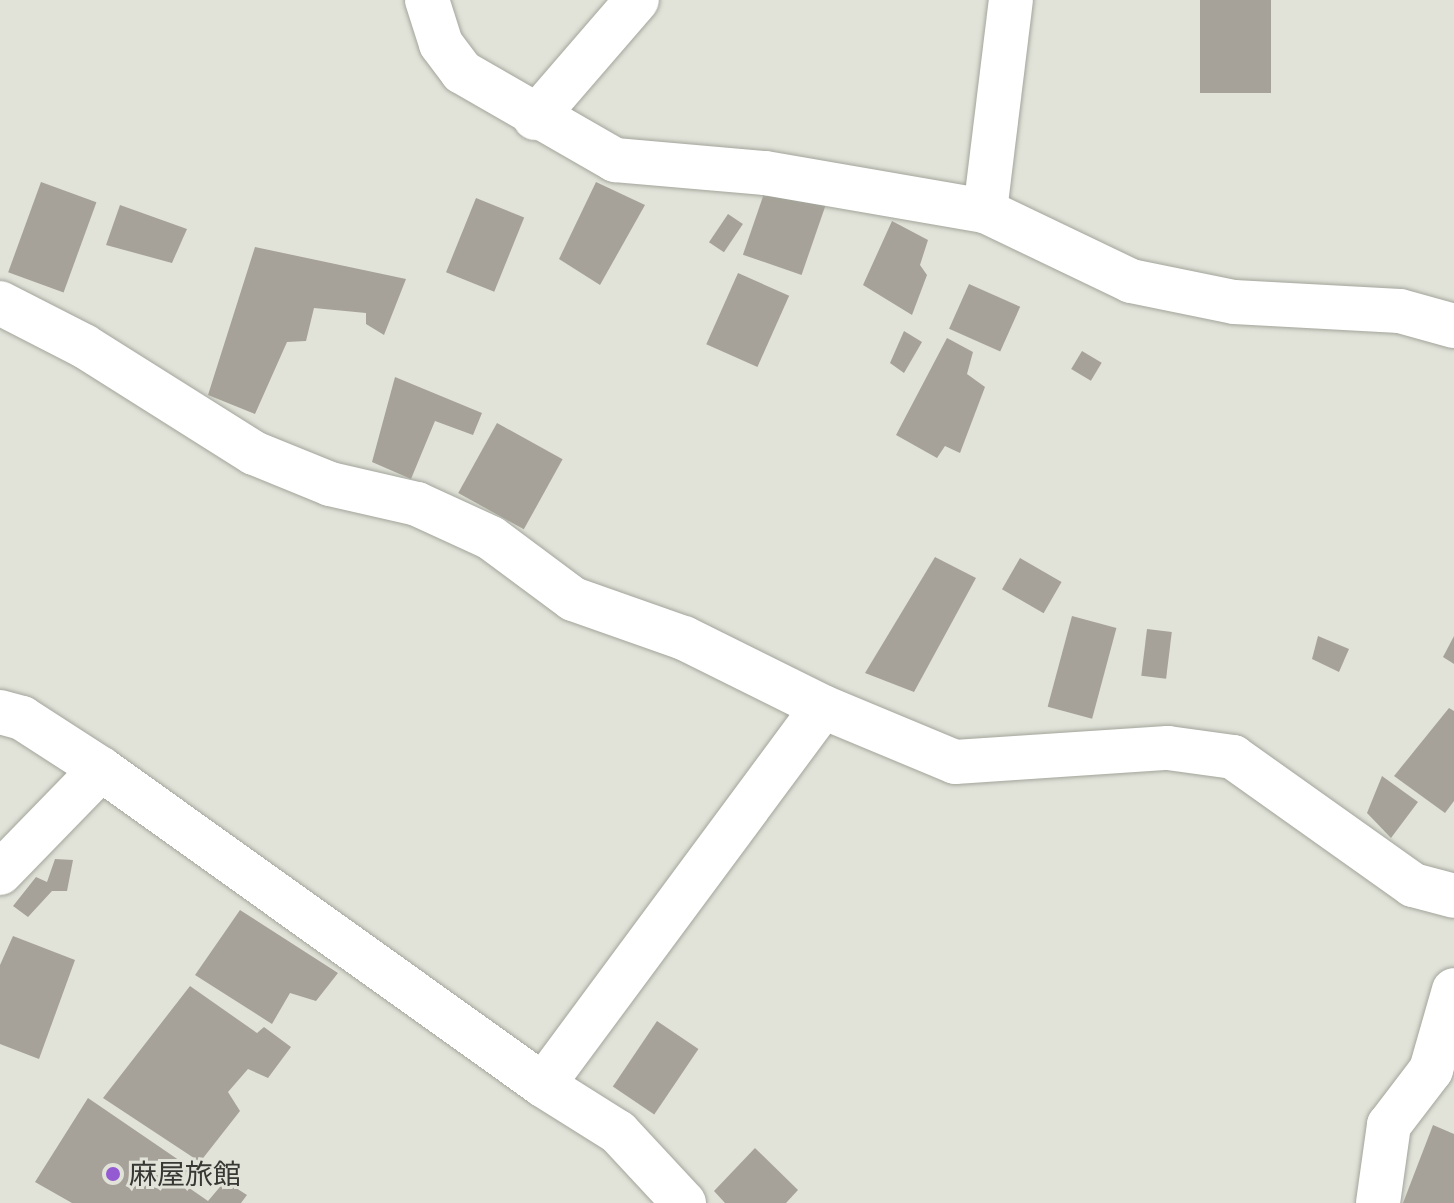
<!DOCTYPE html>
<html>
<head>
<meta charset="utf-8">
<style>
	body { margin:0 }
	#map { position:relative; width:1454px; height:1203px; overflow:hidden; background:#e1e3d9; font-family:Lora,"Noto Sans JP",serif }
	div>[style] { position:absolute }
	.building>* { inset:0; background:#a7a299; transform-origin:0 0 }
	.roads { filter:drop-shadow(0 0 2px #a3a59b) drop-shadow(0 0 2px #a3a59b) }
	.minor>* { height:44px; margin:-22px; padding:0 22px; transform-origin:22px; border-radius:22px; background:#fff }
	.dots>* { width:22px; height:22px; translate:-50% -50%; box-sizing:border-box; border:4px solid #e1e3d9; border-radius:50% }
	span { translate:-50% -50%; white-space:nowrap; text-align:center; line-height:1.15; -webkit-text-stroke:6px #e1e3d9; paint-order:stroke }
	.poi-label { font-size:28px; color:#373834 }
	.left { translate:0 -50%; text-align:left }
</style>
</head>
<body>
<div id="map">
	<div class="building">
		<i style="left:1200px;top:0;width:71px;height:93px"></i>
		<i style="left:41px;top:182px;width:59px;height:96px;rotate:20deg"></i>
		<i style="clip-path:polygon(596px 182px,645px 205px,600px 285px,559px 259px)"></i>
		<i style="left:768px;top:182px;width:62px;height:77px;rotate:19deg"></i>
		<i style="left:476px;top:198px;width:52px;height:80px;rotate:22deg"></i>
		<i style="clip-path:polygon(120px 205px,187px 229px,172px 263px,106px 245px)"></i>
		<i style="left:728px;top:214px;width:18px;height:34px;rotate:34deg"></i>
		<i style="clip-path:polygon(892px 221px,928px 240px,920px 265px,927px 275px,912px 315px,863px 285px)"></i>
		<i style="clip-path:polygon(255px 247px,406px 279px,384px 335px,366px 324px,366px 313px,314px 308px,306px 341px,287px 342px,255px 414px,208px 395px)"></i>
		<i style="left:738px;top:273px;width:56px;height:78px;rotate:24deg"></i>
		<i style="left:969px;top:284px;width:56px;height:49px;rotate:24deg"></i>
		<i style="clip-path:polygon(904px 331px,922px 342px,904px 373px,890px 363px)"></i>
		<i style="clip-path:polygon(947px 338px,973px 352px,967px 374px,985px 387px,960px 453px,945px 446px,937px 458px,896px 435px)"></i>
		<i style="left:1082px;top:351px;width:23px;height:21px;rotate:31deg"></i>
		<i style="clip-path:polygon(395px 377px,482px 413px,473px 435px,435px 421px,411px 479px,372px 462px)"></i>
		<i style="left:497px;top:423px;width:75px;height:80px;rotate:29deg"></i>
		<i style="clip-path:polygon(935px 557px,976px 578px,914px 692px,865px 673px)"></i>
		<i style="left:1020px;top:558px;width:48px;height:36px;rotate:30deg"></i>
		<i style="left:1072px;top:616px;width:46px;height:94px;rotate:15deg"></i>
		<i style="left:1147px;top:629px;width:25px;height:47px;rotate:7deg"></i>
		<i style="clip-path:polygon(1318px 636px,1349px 649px,1339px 672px,1312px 659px)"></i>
		<i style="clip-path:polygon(1454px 636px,1454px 664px,1443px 657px)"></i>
		<i style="clip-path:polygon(1449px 708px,1454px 711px,1454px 801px,1445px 813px,1394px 776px)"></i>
		<i style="clip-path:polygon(1382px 776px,1418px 802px,1391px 838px,1367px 813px)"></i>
		<i style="clip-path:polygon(55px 859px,73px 860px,67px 891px,52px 891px,28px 917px,13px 906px,36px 877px,47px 882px)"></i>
		<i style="clip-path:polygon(240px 910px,338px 973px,316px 1001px,290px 993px,272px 1024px,195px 975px)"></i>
		<i style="clip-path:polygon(13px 936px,75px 960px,39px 1059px,0 1044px,0 965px)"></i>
		<i style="clip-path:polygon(190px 986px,257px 1033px,264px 1027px,291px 1047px,268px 1078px,248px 1069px,228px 1092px,240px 1111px,200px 1162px,103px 1098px)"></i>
		<i style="left:657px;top:1021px;width:50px;height:79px;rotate:34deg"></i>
		<i style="clip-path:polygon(88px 1098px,189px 1167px,182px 1183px,208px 1201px,225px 1181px,247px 1195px,241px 1203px,72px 1203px,35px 1182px)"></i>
		<i style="clip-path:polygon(1433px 1125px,1454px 1134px,1454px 1203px,1403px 1203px)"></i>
		<i style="clip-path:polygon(755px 1148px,798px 1190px,786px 1203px,725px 1203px,714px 1191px)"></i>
	</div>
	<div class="roads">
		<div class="minor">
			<i style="left:427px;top:0;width:46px;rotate:72.3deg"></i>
			<i style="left:441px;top:44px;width:35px;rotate:53deg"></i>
			<i style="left:462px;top:72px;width:177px;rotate:29.9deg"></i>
			<i style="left:615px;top:160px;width:151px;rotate:5deg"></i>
			<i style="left:765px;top:173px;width:223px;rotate:9.8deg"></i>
			<i style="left:985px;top:211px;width:162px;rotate:25.6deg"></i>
			<i style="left:1131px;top:281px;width:105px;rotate:11.5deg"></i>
			<i style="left:1234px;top:302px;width:166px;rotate:3.1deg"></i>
			<i style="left:1400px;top:311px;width:56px;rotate:15.5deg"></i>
			<i style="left:535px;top:118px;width:156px;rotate:-49.2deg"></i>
			<i style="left:985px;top:211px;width:213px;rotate:-83deg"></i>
			<i style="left:0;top:303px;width:94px;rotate:27.1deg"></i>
			<i style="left:84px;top:346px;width:201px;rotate:32.2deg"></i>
			<i style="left:254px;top:453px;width:82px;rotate:22.2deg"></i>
			<i style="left:330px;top:484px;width:89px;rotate:12.9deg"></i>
			<i style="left:417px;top:504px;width:81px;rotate:24.7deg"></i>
			<i style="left:491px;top:538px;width:102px;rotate:36.6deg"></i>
			<i style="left:573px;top:599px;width:118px;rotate:19.4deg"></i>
			<i style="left:684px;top:638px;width:155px;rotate:26.4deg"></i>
			<i style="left:0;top:712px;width:23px;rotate:15deg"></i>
			<i style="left:22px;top:718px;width:94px;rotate:32.8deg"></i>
			<i style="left:101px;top:769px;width:543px;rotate:35.56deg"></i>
			<i style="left:543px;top:1085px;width:89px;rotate:32.1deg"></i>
			<i style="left:618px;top:1132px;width:97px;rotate:47.1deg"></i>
			<i style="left:0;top:873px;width:145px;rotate:-45.8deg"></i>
			<i style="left:543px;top:1085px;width:470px;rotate:-53.5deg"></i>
			<i style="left:823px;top:707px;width:143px;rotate:22.6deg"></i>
			<i style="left:955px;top:762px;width:213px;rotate:-3.8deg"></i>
			<i style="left:1168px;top:748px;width:66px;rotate:7.9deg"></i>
			<i style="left:1233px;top:757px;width:221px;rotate:35.4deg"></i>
			<i style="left:1413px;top:885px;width:42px;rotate:15deg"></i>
			<i style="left:1378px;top:1203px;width:79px;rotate:-82deg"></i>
			<i style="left:1389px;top:1125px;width:69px;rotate:-52.6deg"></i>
			<i style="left:1431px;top:1070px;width:83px;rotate:-74deg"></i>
		</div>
	</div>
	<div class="dots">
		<i style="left:113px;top:1174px;background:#945ad2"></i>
	</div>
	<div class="poi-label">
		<span class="left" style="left:129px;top:1174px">麻屋旅館</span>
	</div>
</div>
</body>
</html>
